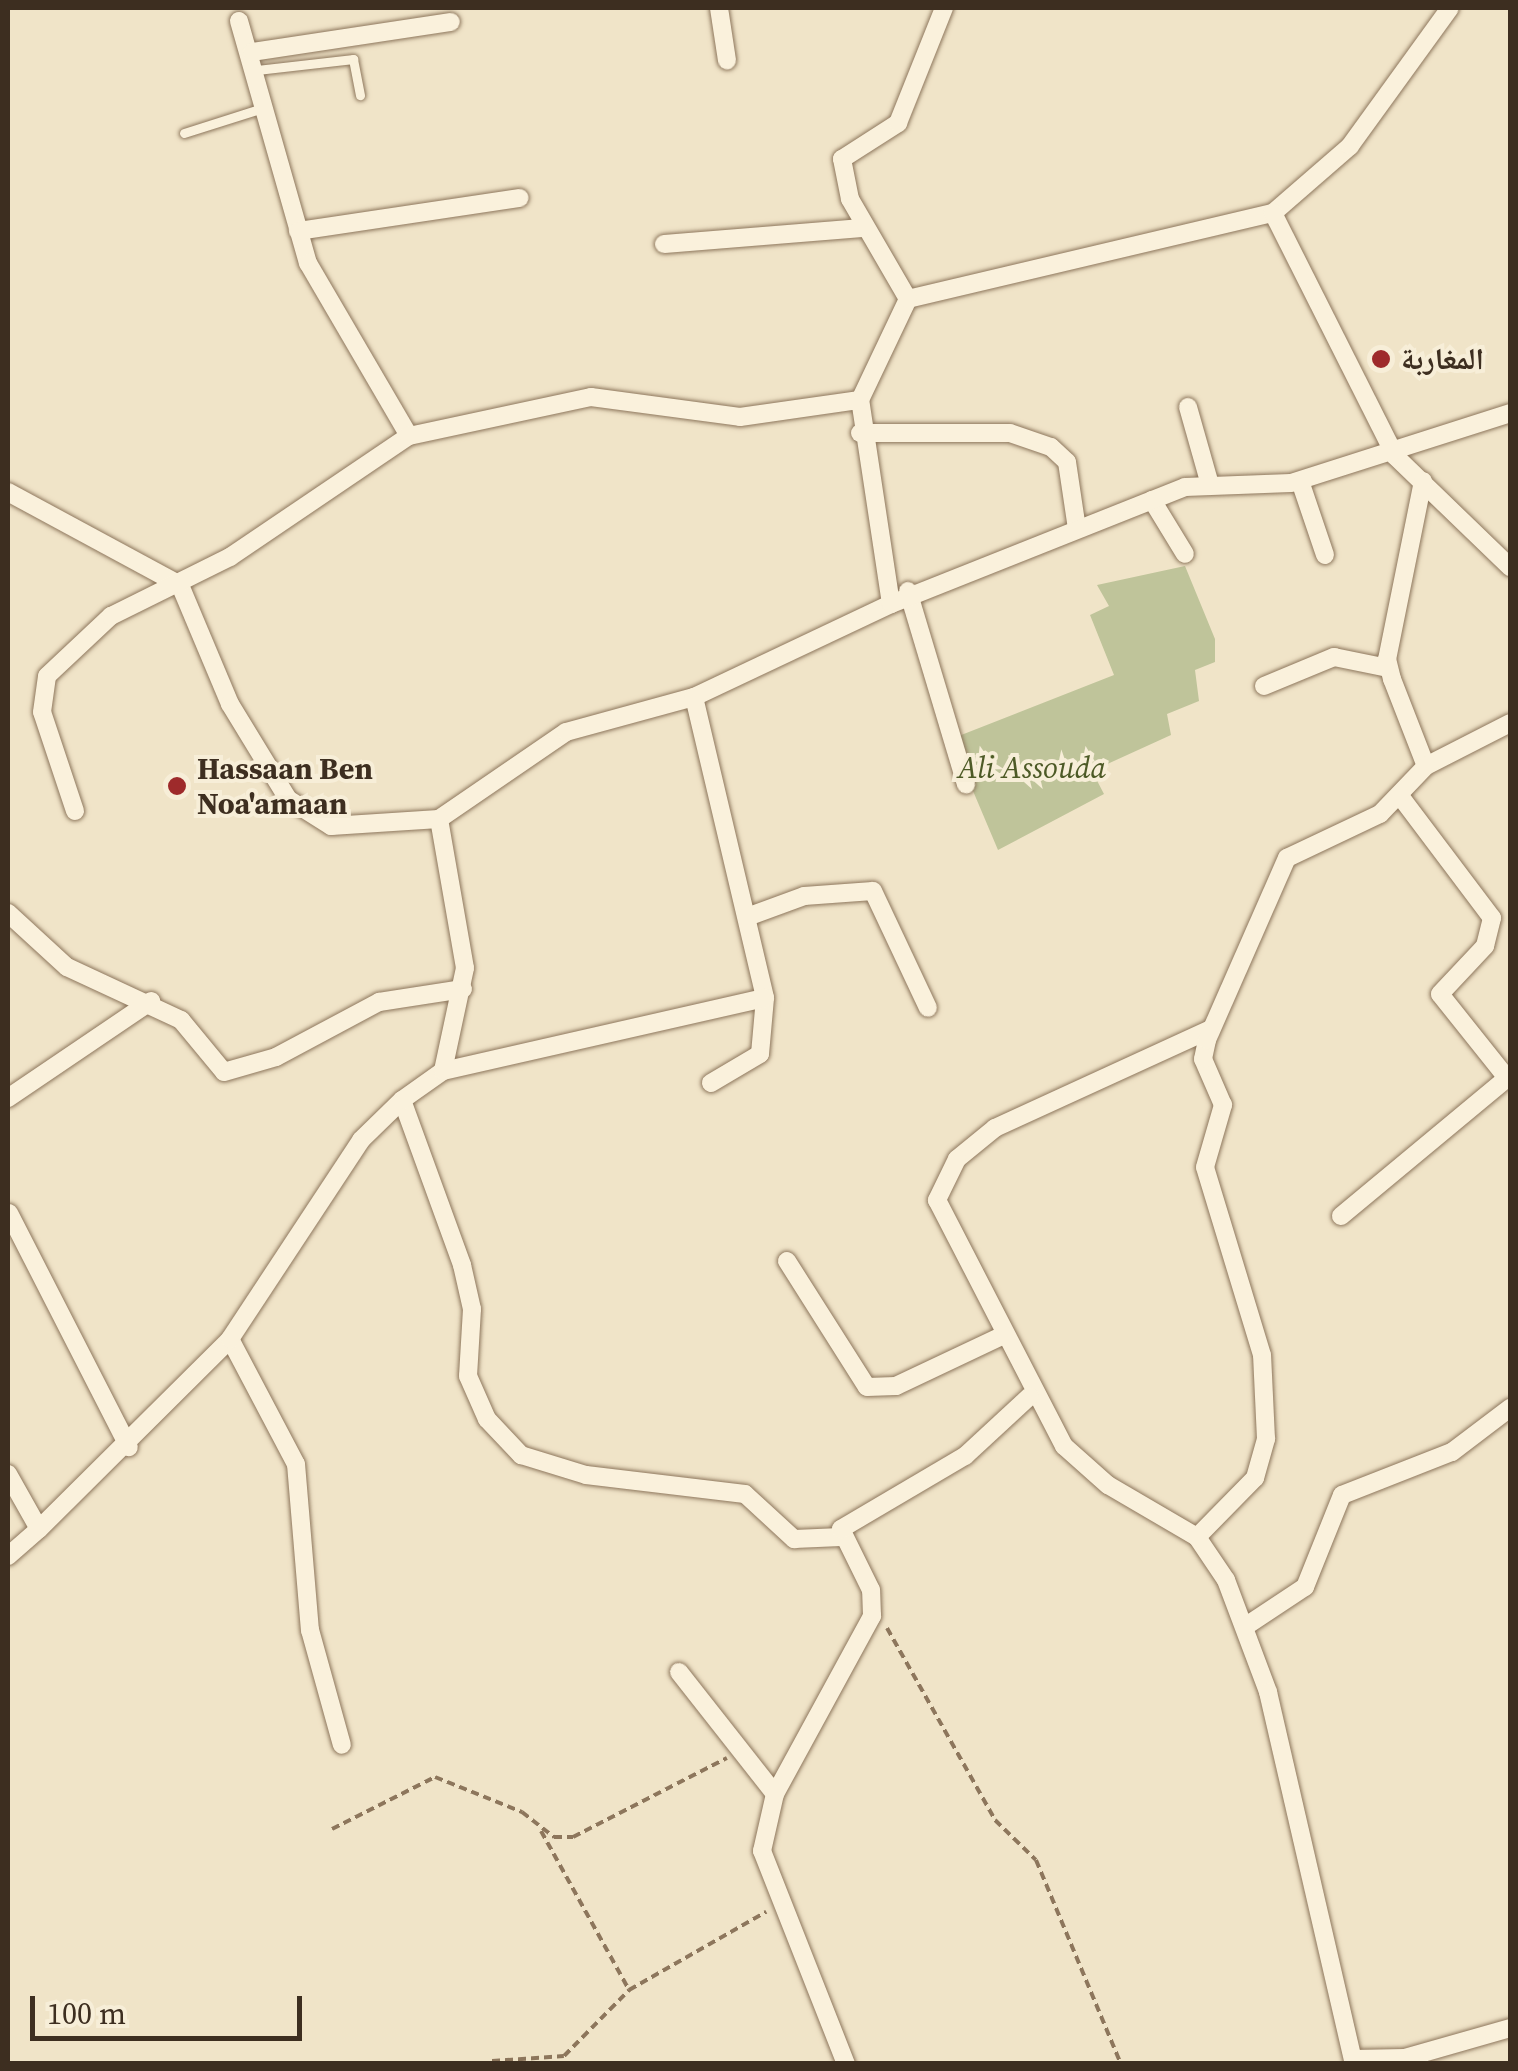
<!DOCTYPE html>
<html>
<head>
<meta charset="utf-8">
<style>
	body { margin:0 }
	#map { position:relative; width:1518px; height:2071px; overflow:hidden; background:#f0e4c8; font-family:"Source Serif 4","Noto Naskh Arabic",serif }
	div>[style] { position:absolute }
	.cemetery>* { inset:0; background:#bfc49a }
	.path>* { height:4px; margin-top:-2px; transform-origin:0; background:repeating-linear-gradient(90deg,#8d765c 0 8px,transparent 0 13px) }
	.roads { filter:drop-shadow(0 0 2px #8d765c) drop-shadow(0 0 2px #8d765c) }
	.service>* { height:9px; margin:-4.5px; padding:0 4.5px; transform-origin:4.5px; border-radius:4.5px; background:#faf1dc }
	.minor>* { height:18px; margin:-9px; padding:0 9px; transform-origin:9px; border-radius:9px; background:#faf1dc }
	.dots>* { width:28px; height:28px; translate:-50% -50%; box-sizing:border-box; border:5px solid #f7eed8; border-radius:50% }
	span { translate:-50% -50%; white-space:nowrap; text-align:center; line-height:1.15; -webkit-text-stroke:8px #f7eed8; paint-order:stroke }
	.poi-label { font-size:30px; color:#3d2e20; font-weight:700 }
	.left { translate:0 -50%; text-align:left }
	.park-label { font-size:30px; color:#4d5a26; font-style:italic }
	.frame { position:absolute; inset:0; border:10px solid #3d2e20; pointer-events:none }
	.scale { position:absolute; left:30px; top:1996px; width:272px; height:45px; box-sizing:border-box; border:5px solid #3d2e20; border-top:0; padding-left:12px; font-size:30px; line-height:35px; white-space:nowrap; color:#3d2e20; -webkit-text-stroke:8px #f7eed8; paint-order:stroke }
</style>
</head>
<body>
<div id="map">
	<div class="cemetery">
		<i style="clip-path:polygon(1185px 566px,1215px 639px,1215px 662px,1195px 670px,1199px 701px,1167px 714px,1171px 735px,1092px 771px,1104px 794px,998px 850px,951px 739px,1114px 675px,1090px 615px,1109px 606px,1097px 585px)"></i>
	</div>
	<div class="path">
		<i style="left:887px;top:1628px;width:220px;rotate:60.6deg"></i>
		<i style="left:995px;top:1820px;width:57px;rotate:44.3deg"></i>
		<i style="left:1036px;top:1860px;width:221px;rotate:67.4deg"></i>
		<i style="left:332px;top:1829px;width:115px;rotate:-26.8deg"></i>
		<i style="left:435px;top:1777px;width:94px;rotate:21.9deg"></i>
		<i style="left:522px;top:1812px;width:41px;rotate:38deg"></i>
		<i style="left:554px;top:1837px;width:19px"></i>
		<i style="left:573px;top:1837px;width:173px;rotate:-27.2deg"></i>
		<i style="left:541px;top:1831px;width:182px;rotate:61deg"></i>
		<i style="left:629px;top:1990px;width:158px;rotate:-29.7deg"></i>
		<i style="left:492px;top:2061px;width:72px;rotate:-4deg"></i>
		<i style="left:564px;top:2056px;width:93px;rotate:-45.4deg"></i>
	</div>
	<div class="roads">
		<div class="service">
			<i style="left:257px;top:70px;width:97px;rotate:-6.5deg"></i>
			<i style="left:353px;top:59px;width:37px;rotate:79deg"></i>
			<i style="left:184px;top:133px;width:83px;rotate:-17.6deg"></i>
		</div>
		<div class="minor">
			<i style="left:719px;top:8px;width:53px;rotate:81.3deg"></i>
			<i style="left:239px;top:21px;width:252px;rotate:74.1deg"></i>
			<i style="left:308px;top:263px;width:200px;rotate:59.7deg"></i>
			<i style="left:252px;top:52px;width:201px;rotate:-8.6deg"></i>
			<i style="left:1273px;top:213px;width:102px;rotate:-41deg"></i>
			<i style="left:1350px;top:146px;width:170px;rotate:-54.1deg"></i>
			<i style="left:298px;top:231px;width:224px;rotate:-8.5deg"></i>
			<i style="left:664px;top:244px;width:202px;rotate:-4.6deg"></i>
			<i style="left:908px;top:299px;width:375px;rotate:-13.3deg"></i>
			<i style="left:1273px;top:213px;width:272px;rotate:63.3deg"></i>
			<i style="left:1395px;top:456px;width:160px;rotate:44deg"></i>
			<i style="left:1188px;top:407px;width:77px;rotate:74.2deg"></i>
			<i style="left:860px;top:433px;width:150px"></i>
			<i style="left:1010px;top:433px;width:43px;rotate:18.9deg"></i>
			<i style="left:1051px;top:447px;width:22px;rotate:43deg"></i>
			<i style="left:1067px;top:462px;width:68px;rotate:81.5deg"></i>
			<i style="left:1300px;top:481px;width:78px;rotate:71.3deg"></i>
			<i style="left:1423px;top:481px;width:182px;rotate:101.4deg"></i>
			<i style="left:1387px;top:659px;width:21px;rotate:76deg"></i>
			<i style="left:1392px;top:679px;width:93px;rotate:68.7deg"></i>
			<i style="left:1426px;top:766px;width:94px;rotate:-27.1deg"></i>
			<i style="left:8px;top:492px;width:196px;rotate:28.4deg"></i>
			<i style="left:180px;top:585px;width:129px;rotate:67.2deg"></i>
			<i style="left:230px;top:704px;width:111px;rotate:58.6deg"></i>
			<i style="left:288px;top:799px;width:51px;rotate:32.1deg"></i>
			<i style="left:331px;top:826px;width:108px;rotate:-3.7deg"></i>
			<i style="left:439px;top:819px;width:154px;rotate:-34.4deg"></i>
			<i style="left:566px;top:732px;width:133px;rotate:-15.3deg"></i>
			<i style="left:694px;top:697px;width:218px;rotate:-25.3deg"></i>
			<i style="left:891px;top:604px;width:206px;rotate:-98.6deg"></i>
			<i style="left:860px;top:400px;width:112px;rotate:-64.6deg"></i>
			<i style="left:908px;top:299px;width:116px;rotate:-120.1deg"></i>
			<i style="left:850px;top:199px;width:41px;rotate:-101.3deg"></i>
			<i style="left:842px;top:159px;width:67px;rotate:-32.7deg"></i>
			<i style="left:898px;top:123px;width:124px;rotate:-68.2deg"></i>
			<i style="left:1152px;top:500px;width:63px;rotate:58.6deg"></i>
			<i style="left:908px;top:591px;width:202px;rotate:73.3deg"></i>
			<i style="left:891px;top:604px;width:316px;rotate:-21.7deg"></i>
			<i style="left:1185px;top:487px;width:106px;rotate:-2.2deg"></i>
			<i style="left:1291px;top:483px;width:230px;rotate:-17.7deg"></i>
			<i style="left:1264px;top:686px;width:76px;rotate:-22.5deg"></i>
			<i style="left:1334px;top:657px;width:55px;rotate:11.5deg"></i>
			<i style="left:694px;top:697px;width:309px;rotate:76.7deg"></i>
			<i style="left:765px;top:998px;width:56px;rotate:95.1deg"></i>
			<i style="left:760px;top:1054px;width:57px;rotate:149.4deg"></i>
			<i style="left:75px;top:811px;width:104px;rotate:-108.4deg"></i>
			<i style="left:42px;top:712px;width:36px;rotate:-82deg"></i>
			<i style="left:47px;top:676px;width:88px;rotate:-43.2deg"></i>
			<i style="left:111px;top:616px;width:133px;rotate:-26.4deg"></i>
			<i style="left:230px;top:557px;width:216px;rotate:-34.1deg"></i>
			<i style="left:409px;top:436px;width:186px;rotate:-12.1deg"></i>
			<i style="left:591px;top:397px;width:150px;rotate:7.6deg"></i>
			<i style="left:740px;top:417px;width:121px;rotate:-8.1deg"></i>
			<i style="left:439px;top:819px;width:151px;rotate:80.1deg"></i>
			<i style="left:465px;top:968px;width:105px;rotate:102.1deg"></i>
			<i style="left:8px;top:913px;width:80px;rotate:42.5deg"></i>
			<i style="left:67px;top:967px;width:126px;rotate:24.9deg"></i>
			<i style="left:181px;top:1020px;width:67px;rotate:50.4deg"></i>
			<i style="left:224px;top:1072px;width:54px;rotate:-16.1deg"></i>
			<i style="left:276px;top:1057px;width:117px;rotate:-28.1deg"></i>
			<i style="left:379px;top:1002px;width:85px;rotate:-8.8deg"></i>
			<i style="left:747px;top:917px;width:61px;rotate:-20.2deg"></i>
			<i style="left:804px;top:896px;width:69px;rotate:-4.1deg"></i>
			<i style="left:873px;top:891px;width:129px;rotate:64.8deg"></i>
			<i style="left:1211px;top:1029px;width:238px;rotate:155.4deg"></i>
			<i style="left:995px;top:1128px;width:49px;rotate:140.8deg"></i>
			<i style="left:957px;top:1159px;width:46px;rotate:116deg"></i>
			<i style="left:937px;top:1200px;width:277px;rotate:62.7deg"></i>
			<i style="left:1064px;top:1446px;width:59px;rotate:41.6deg"></i>
			<i style="left:1108px;top:1485px;width:103px;rotate:30.3deg"></i>
			<i style="left:1197px;top:1537px;width:52px;rotate:56deg"></i>
			<i style="left:1226px;top:1580px;width:120px;rotate:69.4deg"></i>
			<i style="left:1268px;top:1692px;width:382px;rotate:77deg"></i>
			<i style="left:8px;top:1098px;width:173px;rotate:-34.1deg"></i>
			<i style="left:402px;top:1100px;width:176px;rotate:70deg"></i>
			<i style="left:462px;top:1265px;width:45px;rotate:77.2deg"></i>
			<i style="left:472px;top:1309px;width:67px;rotate:93.4deg"></i>
			<i style="left:468px;top:1376px;width:47px;rotate:66.2deg"></i>
			<i style="left:487px;top:1419px;width:50px;rotate:46.6deg"></i>
			<i style="left:521px;top:1455px;width:68px;rotate:17.1deg"></i>
			<i style="left:586px;top:1475px;width:160px;rotate:6.8deg"></i>
			<i style="left:745px;top:1494px;width:67px;rotate:42.6deg"></i>
			<i style="left:794px;top:1539px;width:47px;rotate:-2.4deg"></i>
			<i style="left:9px;top:1213px;width:263px;rotate:62.9deg"></i>
			<i style="left:1341px;top:1216px;width:216px;rotate:-39.7deg"></i>
			<i style="left:1507px;top:1078px;width:107px;rotate:-128.6deg"></i>
			<i style="left:1440px;top:994px;width:66px;rotate:-46.8deg"></i>
			<i style="left:1485px;top:946px;width:29px;rotate:-76deg"></i>
			<i style="left:1492px;top:918px;width:153px;rotate:-127deg"></i>
			<i style="left:787px;top:1261px;width:149px;rotate:57.6deg"></i>
			<i style="left:867px;top:1387px;width:29px;rotate:-2deg"></i>
			<i style="left:896px;top:1386px;width:119px;rotate:-25.3deg"></i>
			<i style="left:230px;top:1339px;width:141px;rotate:62.2deg"></i>
			<i style="left:296px;top:1464px;width:167px;rotate:85.2deg"></i>
			<i style="left:310px;top:1630px;width:119px;rotate:74.5deg"></i>
			<i style="left:8px;top:1474px;width:63px;rotate:60.6deg"></i>
			<i style="left:39px;top:1529px;width:41px;rotate:138.9deg"></i>
			<i style="left:39px;top:1529px;width:269px;rotate:-44.8deg"></i>
			<i style="left:230px;top:1339px;width:238px;rotate:-56.6deg"></i>
			<i style="left:361px;top:1140px;width:57px;rotate:-44.3deg"></i>
			<i style="left:402px;top:1100px;width:50px;rotate:-35.3deg"></i>
			<i style="left:443px;top:1071px;width:330px;rotate:-12.8deg"></i>
			<i style="left:1197px;top:1537px;width:83px;rotate:-45.5deg"></i>
			<i style="left:1255px;top:1478px;width:41px;rotate:-74.2deg"></i>
			<i style="left:1266px;top:1439px;width:84px;rotate:-92.7deg"></i>
			<i style="left:1262px;top:1355px;width:196px;rotate:-106.9deg"></i>
			<i style="left:1205px;top:1167px;width:65px;rotate:-73.8deg"></i>
			<i style="left:1223px;top:1105px;width:50px;rotate:-113.5deg"></i>
			<i style="left:1203px;top:1059px;width:19px;rotate:-78deg"></i>
			<i style="left:1207px;top:1040px;width:199px;rotate:-66.3deg"></i>
			<i style="left:1287px;top:858px;width:103px;rotate:-25.3deg"></i>
			<i style="left:1380px;top:814px;width:66px;rotate:-46.2deg"></i>
			<i style="left:1246px;top:1626px;width:71px;rotate:-33.5deg"></i>
			<i style="left:1305px;top:1587px;width:99px;rotate:-68.1deg"></i>
			<i style="left:1342px;top:1495px;width:118px;rotate:-21.4deg"></i>
			<i style="left:1452px;top:1452px;width:73px;rotate:-37.2deg"></i>
			<i style="left:679px;top:1672px;width:155px;rotate:51.8deg"></i>
			<i style="left:1353px;top:2059px;width:52px;rotate:-1.1deg"></i>
			<i style="left:1405px;top:2058px;width:109px;rotate:-15.9deg"></i>
			<i style="left:846px;top:2064px;width:229px;rotate:-111.5deg"></i>
			<i style="left:762px;top:1851px;width:58px;rotate:-77.2deg"></i>
			<i style="left:775px;top:1794px;width:203px;rotate:-61.4deg"></i>
			<i style="left:872px;top:1616px;width:26px;rotate:-92deg"></i>
			<i style="left:871px;top:1590px;width:68px;rotate:-116.2deg"></i>
			<i style="left:841px;top:1529px;width:144px;rotate:-30.5deg"></i>
			<i style="left:965px;top:1456px;width:88px;rotate:-42.7deg"></i>
		</div>
	</div>
	<div class="dots">
		<i style="left:1381px;top:359px;background:#9e2a2b"></i>
		<i style="left:177px;top:786px;background:#9e2a2b"></i>
	</div>
	<div class="poi-label">
		<span class="left" style="left:1401px;top:359px">المغاربة</span>
		<span class="left" style="left:197px;top:786px">Hassaan Ben<br>Noa'amaan</span>
	</div>
	<div class="park-label">
		<span style="left:1032px;top:768px">Ali Assouda</span>
	</div>
	<div class="frame"></div>
	<div class="scale">100 m</div>
</div>
</body>
</html>
